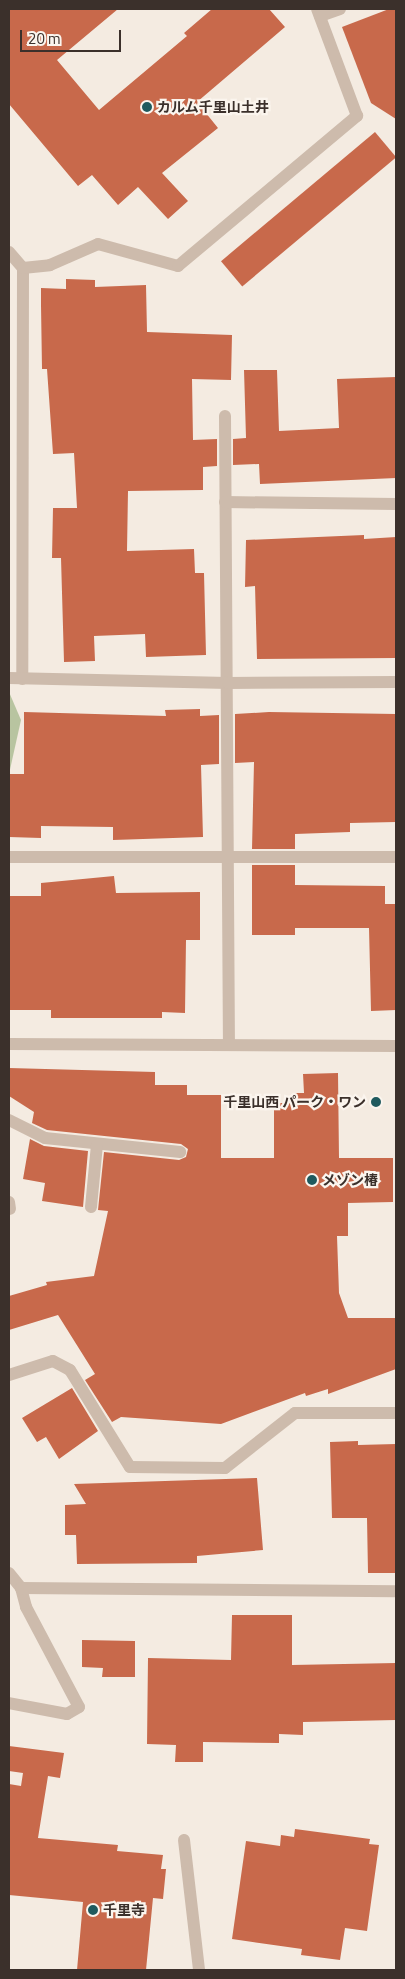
<!DOCTYPE html>
<html>
<head>
<meta charset="utf-8">
<style>
	body { margin:0 }
	#map { position:relative; width:405px; height:1979px; overflow:hidden; background:#f4ebe1; font-family:"Titillium Web","Noto Sans JP",sans-serif }
	div>[style] { position:absolute }
	.green>* { inset:0; background:#b8c4a0 }
	.building>* { inset:0; background:#c8694b; transform-origin:0 0 }
	.minor>* { height:12px; margin:-6px; padding:0 6px; transform-origin:6px; border-radius:6px; background:#cdbbac }
	.dots>* { width:14px; height:14px; translate:-50% -50%; box-sizing:border-box; border:2px solid #fbf5ee; border-radius:50% }
	span { translate:-50% -50%; white-space:nowrap; text-align:center; line-height:1.15; -webkit-text-stroke:4.5px #fbf5ee; paint-order:stroke }
	.poi-label { font-size:14px; color:#3b302b; font-weight:700 }
	.left { translate:0 -50%; text-align:left }
	.right { translate:-100% -50%; text-align:right }
	.frame { position:absolute; inset:0; border:10px solid #3b302b; pointer-events:none }
	.scale { position:absolute; left:20px; top:30px; width:101px; height:22px; box-sizing:border-box; border:2px solid #3b302b; border-top:0; padding-left:6px; font-size:15px; line-height:18px; white-space:nowrap; color:#3b302b; -webkit-text-stroke:4px #fbf5ee; paint-order:stroke }
</style>
</head>
<body>
<div id="map">
	<div class="green">
		<i style="clip-path:polygon(9px 692px,21px 720px,9px 774px)"></i>
	</div>
	<div class="building">
		<i style="clip-path:polygon(9px 9px,118px 9px,57px 60px,99px 110px,187px 36px,184px 33px,212px 9px,269px 9px,285px 27px,197px 102px,218px 128px,162px 173px,188px 201px,168px 219px,138px 187px,118px 205px,92px 175px,78px 186px,9px 104px)"></i>
		<i style="clip-path:polygon(389px 9px,396px 9px,396px 119px,371px 103px,342px 27px)"></i>
		<i style="left:375px;top:132px;width:33px;height:201px;rotate:50deg"></i>
		<i style="clip-path:polygon(66px 279px,95px 280px,95px 287px,146px 285px,147px 332px,232px 335px,231px 380px,192px 379px,193px 440px,217px 439px,217px 466px,203px 467px,203px 490px,128px 491px,127px 551px,194px 549px,195px 573px,204px 573px,206px 655px,146px 657px,145px 634px,94px 636px,95px 661px,64px 662px,61px 558px,52px 558px,53px 508px,77px 508px,74px 453px,53px 454px,47px 369px,42px 369px,41px 305px,41px 288px,66px 289px)"></i>
		<i style="clip-path:polygon(244px 370px,277px 370px,279px 431px,339px 428px,337px 379px,396px 377px,396px 478px,260px 484px,259px 464px,233px 465px,233px 439px,246px 438px)"></i>
		<i style="clip-path:polygon(364px 535px,364px 539px,396px 537px,396px 658px,257px 659px,255px 586px,245px 587px,246px 540px)"></i>
		<i style="clip-path:polygon(200px 709px,200px 716px,219px 715px,219px 764px,201px 765px,203px 837px,113px 840px,113px 827px,41px 826px,41px 838px,9px 837px,9px 774px,24px 774px,24px 712px,166px 716px,165px 710px)"></i>
		<i style="clip-path:polygon(269px 712px,396px 714px,396px 822px,350px 823px,350px 832px,295px 834px,295px 849px,252px 849px,254px 762px,235px 763px,235px 714px)"></i>
		<i style="clip-path:polygon(252px 865px,295px 865px,295px 885px,385px 886px,385px 904px,396px 904px,396px 1010px,371px 1011px,369px 928px,295px 928px,295px 935px,252px 935px)"></i>
		<i style="clip-path:polygon(114px 876px,116px 893px,200px 892px,200px 940px,186px 940px,185px 1013px,162px 1012px,162px 1018px,51px 1018px,51px 1010px,9px 1010px,9px 896px,41px 896px,41px 883px)"></i>
		<i style="clip-path:polygon(9px 1068px,155px 1072px,155px 1085px,187px 1085px,187px 1095px,221px 1095px,221px 1158px,274px 1158px,274px 1103px,295px 1103px,295px 1093px,304px 1093px,303px 1074px,338px 1073px,339px 1158px,393px 1158px,393px 1202px,348px 1203px,348px 1236px,337px 1236px,339px 1293px,348px 1318px,396px 1318px,396px 1369px,328px 1394px,328px 1389px,306px 1396px,305px 1393px,221px 1424px,121px 1417px,112px 1422px,85px 1380px,95px 1374px,58px 1315px,9px 1330px,9px 1296px,47px 1285px,46px 1282px,94px 1276px,108px 1211px,98px 1210px,104px 1152px,179px 1160px,186px 1157px,188px 1149px,181px 1144px,47px 1130px,32px 1123px,34px 1112px,9px 1096px)"></i>
		<i style="clip-path:polygon(30px 1139px,44px 1146px,88px 1151px,83px 1207px,42px 1201px,45px 1183px,23px 1179px)"></i>
		<i style="clip-path:polygon(72px 1388px,98px 1431px,59px 1459px,46px 1437px,37px 1442px,22px 1418px)"></i>
		<i style="clip-path:polygon(358px 1441px,358px 1445px,396px 1444px,396px 1573px,368px 1573px,367px 1518px,332px 1518px,330px 1442px)"></i>
		<i style="clip-path:polygon(257px 1478px,263px 1550px,197px 1556px,197px 1563px,77px 1564px,76px 1535px,65px 1535px,65px 1505px,86px 1504px,74px 1484px)"></i>
		<i style="clip-path:polygon(232px 1615px,292px 1615px,292px 1665px,396px 1663px,396px 1720px,303px 1722px,303px 1735px,279px 1734px,279px 1743px,203px 1742px,203px 1762px,175px 1762px,176px 1745px,147px 1744px,148px 1658px,231px 1660px)"></i>
		<i style="clip-path:polygon(82px 1640px,135px 1641px,135px 1677px,102px 1677px,103px 1668px,82px 1667px)"></i>
		<i style="clip-path:polygon(9px 1746px,64px 1753px,60px 1778px,48px 1776px,38px 1838px,118px 1845px,117px 1851px,163px 1855px,161px 1869px,166px 1869px,163px 1899px,153px 1898px,146px 1970px,77px 1970px,83px 1902px,9px 1895px,9px 1784px,21px 1786px,23px 1773px,9px 1771px)"></i>
		<i style="clip-path:polygon(295px 1829px,370px 1839px,369px 1844px,379px 1845px,367px 1931px,345px 1928px,340px 1960px,301px 1955px,302px 1949px,232px 1939px,246px 1841px,280px 1846px,281px 1835px,294px 1837px)"></i>
	</div>
	<div class="minor">
		<i style="left:320px;top:16px;width:21px;rotate:-19deg"></i>
		<i style="left:9px;top:252px;width:21px;rotate:49deg"></i>
		<i style="left:23px;top:268px;width:411px;rotate:90.1deg"></i>
		<i style="left:23px;top:268px;width:27px;rotate:-6deg"></i>
		<i style="left:50px;top:265px;width:52px;rotate:-23.6deg"></i>
		<i style="left:98px;top:244px;width:83px;rotate:15.4deg"></i>
		<i style="left:178px;top:266px;width:234px;rotate:-40deg"></i>
		<i style="left:357px;top:116px;width:114px;rotate:-110.5deg"></i>
		<i style="left:225px;top:416px;width:629px;rotate:89.64deg"></i>
		<i style="left:225px;top:502px;width:171px;rotate:0.7deg"></i>
		<i style="left:9px;top:678px;width:219px;rotate:1.3deg"></i>
		<i style="left:228px;top:683px;width:168px;rotate:-0.3deg"></i>
		<i style="left:9px;top:857px;width:387px"></i>
		<i style="left:9px;top:1044px;width:387px;rotate:0.3deg"></i>
		<i style="left:9px;top:1120px;width:40px;rotate:26.6deg"></i>
		<i style="left:45px;top:1138px;width:136px;rotate:5.9deg"></i>
		<i style="left:9px;top:1202px;width:7px;rotate:82deg"></i>
		<i style="left:91px;top:1207px;width:62px;rotate:-84.5deg"></i>
		<i style="left:9px;top:1375px;width:46px;rotate:-17.7deg"></i>
		<i style="left:53px;top:1361px;width:19px;rotate:28deg"></i>
		<i style="left:70px;top:1370px;width:114px;rotate:58.3deg"></i>
		<i style="left:130px;top:1467px;width:95px;rotate:0.6deg"></i>
		<i style="left:225px;top:1468px;width:89px;rotate:-38.2deg"></i>
		<i style="left:295px;top:1413px;width:101px"></i>
		<i style="left:9px;top:1573px;width:19px;rotate:51deg"></i>
		<i style="left:21px;top:1588px;width:20px;rotate:75deg"></i>
		<i style="left:26px;top:1607px;width:113px;rotate:62.1deg"></i>
		<i style="left:79px;top:1707px;width:14px;rotate:150deg"></i>
		<i style="left:67px;top:1714px;width:59px;rotate:-169.3deg"></i>
		<i style="left:21px;top:1588px;width:375px;rotate:0.5deg"></i>
		<i style="left:184px;top:1840px;width:131px;rotate:83.4deg"></i>
	</div>
	<div class="dots">
		<i style="left:147px;top:107px;background:#1f5a5e"></i>
		<i style="left:376px;top:1102px;background:#1f5a5e"></i>
		<i style="left:312px;top:1180px;background:#1f5a5e"></i>
		<i style="left:93px;top:1910px;background:#1f5a5e"></i>
	</div>
	<div class="poi-label">
		<span class="left" style="left:157px;top:107px">カルム千里山土井</span>
		<span class="right" style="left:366px;top:1102px">千里山西 パーク・ワン</span>
		<span class="left" style="left:322px;top:1180px">メゾン椿</span>
		<span class="left" style="left:103px;top:1910px">千里寺</span>
	</div>
	<div class="frame"></div>
	<div class="scale">20 m</div>
</div>
</body>
</html>
